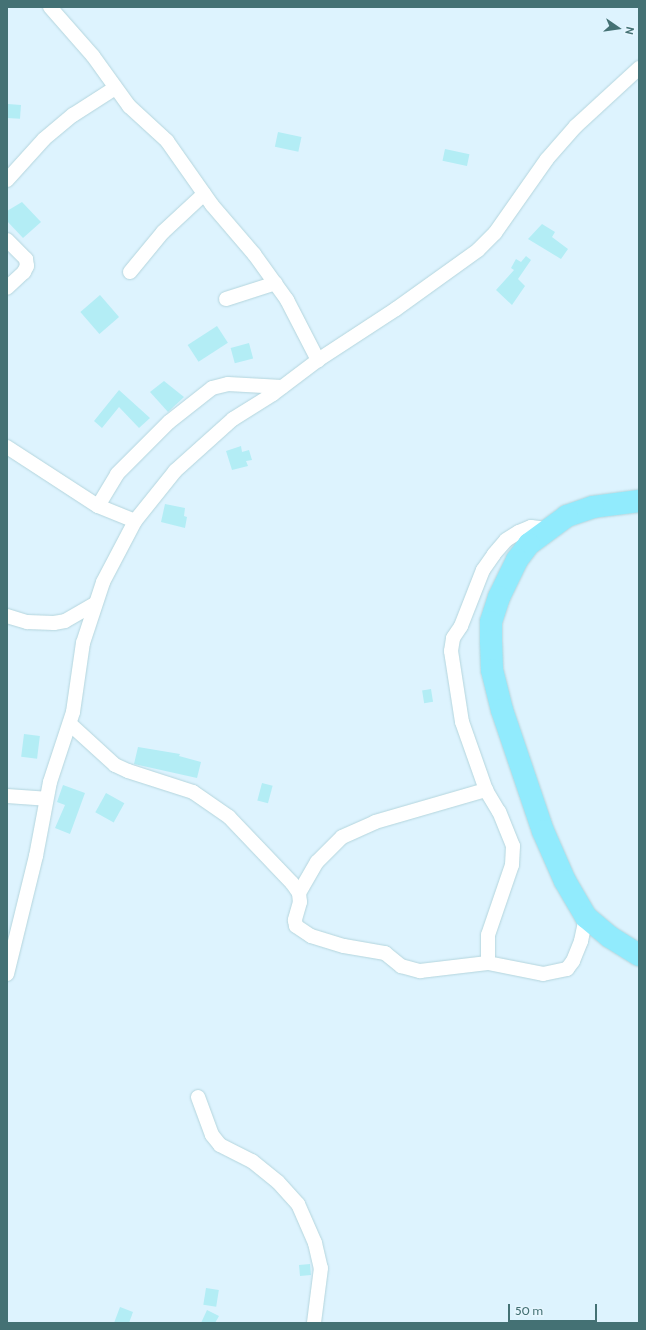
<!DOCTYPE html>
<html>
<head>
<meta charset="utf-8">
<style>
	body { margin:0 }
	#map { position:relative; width:646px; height:1330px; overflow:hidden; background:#ddf3fe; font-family:Cabin,sans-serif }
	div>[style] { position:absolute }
	.building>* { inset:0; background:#b3edf5; transform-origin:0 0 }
	.roads { filter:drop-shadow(0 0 1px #b4d5dd) drop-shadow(0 0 1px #b4d5dd) }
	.minor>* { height:14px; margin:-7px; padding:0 7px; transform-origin:7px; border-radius:7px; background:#fff }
	.trunk>* { height:22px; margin:-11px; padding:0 11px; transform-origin:11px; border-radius:11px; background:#91ebfd }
	span { translate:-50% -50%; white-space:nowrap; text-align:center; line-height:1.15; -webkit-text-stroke:3.5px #e5f6ff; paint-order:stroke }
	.frame { position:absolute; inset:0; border:8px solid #447174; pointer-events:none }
	.north { position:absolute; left:598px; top:8px; width:40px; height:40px; -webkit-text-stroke:3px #e5f6ff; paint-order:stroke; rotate:103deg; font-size:11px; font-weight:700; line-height:16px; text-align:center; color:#447174 }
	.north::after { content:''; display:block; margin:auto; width:14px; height:18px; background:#447174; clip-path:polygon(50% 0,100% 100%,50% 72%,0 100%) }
	.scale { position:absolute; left:508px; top:1304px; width:89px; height:18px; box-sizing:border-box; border:2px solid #447174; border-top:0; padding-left:5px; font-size:12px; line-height:14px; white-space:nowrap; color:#447174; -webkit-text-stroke:3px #e5f6ff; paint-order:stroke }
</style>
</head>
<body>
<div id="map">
	<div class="building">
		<i style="left:8px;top:104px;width:13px;height:14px;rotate:4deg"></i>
		<i style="left:278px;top:132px;width:24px;height:15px;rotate:12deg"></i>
		<i style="left:445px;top:149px;width:25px;height:12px;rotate:12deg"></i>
		<i style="clip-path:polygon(22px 202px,41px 222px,23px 238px,7px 221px,7px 211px)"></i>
		<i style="clip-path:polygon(542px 224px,555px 232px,552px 237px,568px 249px,561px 259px,528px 239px)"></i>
		<i style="clip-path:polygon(526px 256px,531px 260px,518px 279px,525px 286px,512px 305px,496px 290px,514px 270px,511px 268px,516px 259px,521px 262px)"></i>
		<i style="left:100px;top:295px;width:29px;height:26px;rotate:49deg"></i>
		<i style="left:217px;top:326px;width:20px;height:35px;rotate:57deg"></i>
		<i style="left:249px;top:343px;width:16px;height:19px;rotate:75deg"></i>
		<i style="clip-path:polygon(164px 381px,184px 397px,168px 412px,150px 392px)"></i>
		<i style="clip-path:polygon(119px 390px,150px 418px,139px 428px,119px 407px,102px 428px,94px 421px)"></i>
		<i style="clip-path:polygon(241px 446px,242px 452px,249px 450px,252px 460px,246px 461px,248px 466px,232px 470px,226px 451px)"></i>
		<i style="clip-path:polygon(165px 504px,185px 508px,184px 516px,187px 517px,185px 528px,161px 522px)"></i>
		<i style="left:431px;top:689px;width:13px;height:9px;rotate:81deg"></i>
		<i style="left:24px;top:734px;width:16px;height:23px;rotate:7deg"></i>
		<i style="clip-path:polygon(138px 747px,180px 754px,179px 756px,201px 762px,197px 778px,134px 764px)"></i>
		<i style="left:262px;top:783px;width:11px;height:18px;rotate:15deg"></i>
		<i style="clip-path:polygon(63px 785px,85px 793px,70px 834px,55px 828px,65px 805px,57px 802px)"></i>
		<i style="left:106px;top:793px;width:21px;height:22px;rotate:29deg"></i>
		<i style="left:310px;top:1264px;width:11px;height:11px;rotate:85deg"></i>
		<i style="left:206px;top:1288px;width:13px;height:17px;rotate:9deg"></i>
		<i style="clip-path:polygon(120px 1307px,133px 1312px,129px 1323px,114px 1323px)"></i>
		<i style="clip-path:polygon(207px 1310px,219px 1316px,215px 1323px,201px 1323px)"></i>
	</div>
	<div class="roads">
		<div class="minor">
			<i style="left:50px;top:7px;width:65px;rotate:48.7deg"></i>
			<i style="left:93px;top:56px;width:62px;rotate:54.2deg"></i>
			<i style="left:129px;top:106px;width:52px;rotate:42.6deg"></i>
			<i style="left:167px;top:141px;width:78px;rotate:54.9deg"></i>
			<i style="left:212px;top:205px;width:65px;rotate:49.4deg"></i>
			<i style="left:254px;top:254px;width:57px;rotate:54.3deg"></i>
			<i style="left:287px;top:300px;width:68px;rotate:62.7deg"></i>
			<i style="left:7px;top:180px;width:55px;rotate:-47.9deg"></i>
			<i style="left:44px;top:139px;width:38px;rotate:-40deg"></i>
			<i style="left:73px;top:115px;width:50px;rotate:-32.7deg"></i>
			<i style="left:7px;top:240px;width:27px;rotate:45deg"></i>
			<i style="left:26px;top:259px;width:7px;rotate:82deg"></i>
			<i style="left:27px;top:266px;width:7px;rotate:117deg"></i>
			<i style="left:24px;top:272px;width:23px;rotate:137deg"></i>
			<i style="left:130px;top:272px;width:52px;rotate:-50.5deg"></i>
			<i style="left:163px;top:232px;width:56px;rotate:-42.8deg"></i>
			<i style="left:226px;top:299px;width:52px;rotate:-17.7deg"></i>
			<i style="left:7px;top:447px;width:108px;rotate:33deg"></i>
			<i style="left:98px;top:506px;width:40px;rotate:22deg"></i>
			<i style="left:98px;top:506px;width:37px;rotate:-59deg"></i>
			<i style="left:117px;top:474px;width:74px;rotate:-45deg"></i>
			<i style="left:169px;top:422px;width:55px;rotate:-38.3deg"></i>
			<i style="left:212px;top:388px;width:16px;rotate:-14deg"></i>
			<i style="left:228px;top:384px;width:54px;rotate:3.2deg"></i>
			<i style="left:7px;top:616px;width:21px;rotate:17deg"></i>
			<i style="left:27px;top:622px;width:27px;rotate:2deg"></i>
			<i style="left:54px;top:623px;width:11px;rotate:-10deg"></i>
			<i style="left:65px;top:621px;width:34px;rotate:-30deg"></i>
			<i style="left:70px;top:724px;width:61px;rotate:42.3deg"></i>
			<i style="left:115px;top:765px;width:14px;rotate:25deg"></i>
			<i style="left:128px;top:771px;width:68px;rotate:17.9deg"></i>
			<i style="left:193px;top:792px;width:44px;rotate:34.8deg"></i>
			<i style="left:229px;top:817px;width:91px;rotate:46.3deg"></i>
			<i style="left:292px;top:883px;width:12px;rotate:55deg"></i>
			<i style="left:299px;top:893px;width:9px;rotate:84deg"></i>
			<i style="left:300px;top:902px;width:19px;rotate:106deg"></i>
			<i style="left:295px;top:920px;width:6px;rotate:81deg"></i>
			<i style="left:296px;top:926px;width:18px;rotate:34deg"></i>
			<i style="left:311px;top:936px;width:34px;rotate:17deg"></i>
			<i style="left:344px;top:946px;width:42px;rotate:9.7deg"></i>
			<i style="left:385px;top:953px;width:21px;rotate:39deg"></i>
			<i style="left:401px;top:966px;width:20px;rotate:15deg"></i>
			<i style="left:420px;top:971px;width:68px;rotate:-6.7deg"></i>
			<i style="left:488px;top:963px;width:56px;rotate:11.3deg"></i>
			<i style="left:543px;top:974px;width:25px;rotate:-12deg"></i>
			<i style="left:567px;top:969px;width:10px;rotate:-53deg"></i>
			<i style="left:573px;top:961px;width:22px;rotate:-68deg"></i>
			<i style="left:581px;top:941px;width:25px;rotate:-78deg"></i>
			<i style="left:7px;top:796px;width:39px;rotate:4deg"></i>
			<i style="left:299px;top:893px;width:36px;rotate:-60deg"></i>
			<i style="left:317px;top:862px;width:35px;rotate:-45deg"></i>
			<i style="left:342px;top:837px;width:36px;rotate:-24deg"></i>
			<i style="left:375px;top:822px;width:116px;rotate:-16.1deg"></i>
			<i style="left:488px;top:963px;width:28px;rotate:-90deg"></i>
			<i style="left:488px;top:935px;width:74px;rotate:-71.1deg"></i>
			<i style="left:512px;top:865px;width:19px;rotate:-87deg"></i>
			<i style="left:513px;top:846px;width:37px;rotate:-112deg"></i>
			<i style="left:499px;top:812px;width:26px;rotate:-121deg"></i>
			<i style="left:486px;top:790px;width:72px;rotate:-109.4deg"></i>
			<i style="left:462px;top:722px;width:72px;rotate:-98.8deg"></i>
			<i style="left:451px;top:651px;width:13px;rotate:-81deg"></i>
			<i style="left:453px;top:638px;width:14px;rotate:-56deg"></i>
			<i style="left:461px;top:626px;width:60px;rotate:-68.6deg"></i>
			<i style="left:483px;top:570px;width:19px;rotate:-55deg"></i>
			<i style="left:494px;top:554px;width:18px;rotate:-49deg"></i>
			<i style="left:506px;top:540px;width:15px;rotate:-32deg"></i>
			<i style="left:519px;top:532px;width:13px;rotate:-23deg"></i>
			<i style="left:531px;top:527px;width:16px;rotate:7deg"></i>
			<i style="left:7px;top:974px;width:122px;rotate:-76.2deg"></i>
			<i style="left:36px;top:856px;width:75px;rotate:-79.3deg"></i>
			<i style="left:50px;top:782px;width:74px;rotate:-71.8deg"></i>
			<i style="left:73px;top:712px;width:70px;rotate:-81.8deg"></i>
			<i style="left:83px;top:643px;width:64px;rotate:-71.8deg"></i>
			<i style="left:103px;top:582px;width:69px;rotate:-62.3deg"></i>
			<i style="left:135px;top:521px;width:64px;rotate:-51.3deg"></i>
			<i style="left:175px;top:471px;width:78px;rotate:-41.9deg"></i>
			<i style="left:233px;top:419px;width:47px;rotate:-32deg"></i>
			<i style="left:273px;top:394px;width:56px;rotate:-37.1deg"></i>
			<i style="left:318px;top:360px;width:93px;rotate:-33.2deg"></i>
			<i style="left:396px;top:309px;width:101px;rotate:-35.7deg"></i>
			<i style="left:478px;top:250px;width:24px;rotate:-45deg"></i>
			<i style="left:495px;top:233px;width:90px;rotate:-54.9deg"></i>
			<i style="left:547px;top:159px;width:44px;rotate:-48.7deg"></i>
			<i style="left:576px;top:126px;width:86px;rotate:-42.6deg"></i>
			<i style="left:198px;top:1097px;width:40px;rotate:69.8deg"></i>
			<i style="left:212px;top:1135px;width:13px;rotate:51deg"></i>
			<i style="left:220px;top:1145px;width:36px;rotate:27deg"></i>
			<i style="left:252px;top:1161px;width:33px;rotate:39deg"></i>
			<i style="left:278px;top:1182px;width:30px;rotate:48deg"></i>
			<i style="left:298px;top:1204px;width:43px;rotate:66.4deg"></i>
			<i style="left:315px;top:1243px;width:26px;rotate:77deg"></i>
			<i style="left:321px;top:1268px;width:55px;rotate:97.3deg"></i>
		</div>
		<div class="trunk">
			<i style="left:639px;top:501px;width:46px;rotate:172.6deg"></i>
			<i style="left:593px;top:507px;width:28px;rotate:161deg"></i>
			<i style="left:567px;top:516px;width:47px;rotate:143.6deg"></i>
			<i style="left:529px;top:544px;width:20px;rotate:127deg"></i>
			<i style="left:517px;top:560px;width:41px;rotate:115.9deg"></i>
			<i style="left:499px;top:597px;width:26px;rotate:108deg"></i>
			<i style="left:491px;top:622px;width:19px;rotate:90deg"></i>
			<i style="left:491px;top:641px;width:29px;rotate:88deg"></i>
			<i style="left:492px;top:670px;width:41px;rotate:76deg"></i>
			<i style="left:502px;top:710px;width:128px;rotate:71.3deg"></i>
			<i style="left:543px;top:831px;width:55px;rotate:66.3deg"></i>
			<i style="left:565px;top:881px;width:42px;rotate:59.7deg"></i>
			<i style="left:586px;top:917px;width:31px;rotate:40deg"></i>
			<i style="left:610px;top:937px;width:34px;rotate:32deg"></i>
		</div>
	</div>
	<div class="frame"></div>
	<div class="north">N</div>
	<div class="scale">50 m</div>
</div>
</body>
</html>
